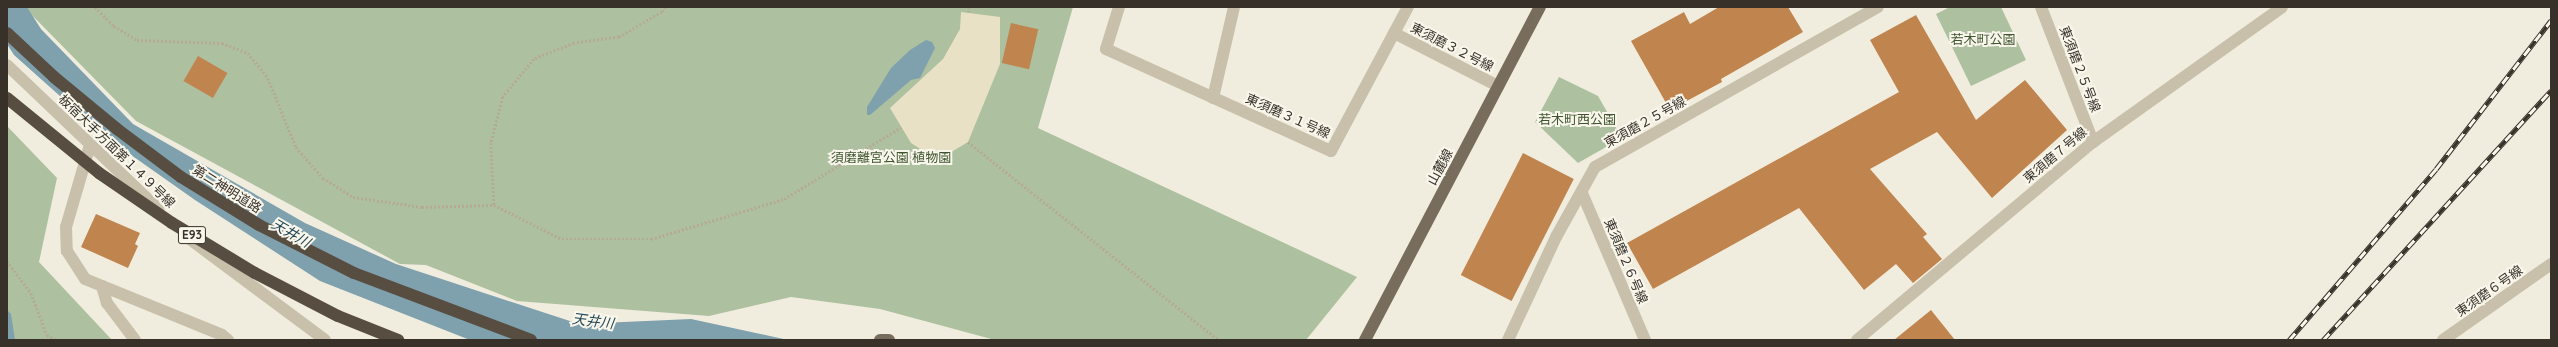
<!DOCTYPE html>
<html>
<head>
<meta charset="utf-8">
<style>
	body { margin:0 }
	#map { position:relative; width:2558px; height:347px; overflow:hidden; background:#f1edde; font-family:Quicksand,"Noto Sans JP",sans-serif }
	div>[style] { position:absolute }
	.green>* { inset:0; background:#adc09f }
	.plaza>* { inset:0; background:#e9e1c6 }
	.water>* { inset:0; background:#7fa0ad }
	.building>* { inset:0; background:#c0844e; transform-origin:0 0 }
	.path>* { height:2.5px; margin-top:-1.25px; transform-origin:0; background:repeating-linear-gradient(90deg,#b5aa95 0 2px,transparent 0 4px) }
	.minor>* { height:12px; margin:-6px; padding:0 6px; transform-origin:6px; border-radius:6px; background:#c9c0ab }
	.major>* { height:12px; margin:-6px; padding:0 6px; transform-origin:6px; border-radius:6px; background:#786c5c }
	.highway>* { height:12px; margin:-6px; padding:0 6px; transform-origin:6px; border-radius:6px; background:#584d41 }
	.rail>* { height:4.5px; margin-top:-2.25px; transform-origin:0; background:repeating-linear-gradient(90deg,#f9f6eb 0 9px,#37312a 0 18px); box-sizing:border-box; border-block:1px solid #37312a }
	.highway-bridge>* { height:12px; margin:-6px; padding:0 6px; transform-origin:6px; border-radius:6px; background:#584d41 }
	span { translate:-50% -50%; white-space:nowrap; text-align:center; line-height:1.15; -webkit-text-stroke:4px #f9f6eb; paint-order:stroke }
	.shield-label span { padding:1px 3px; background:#f9f6eb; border:1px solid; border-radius:3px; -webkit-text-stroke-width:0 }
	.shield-label { font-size:12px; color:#37312a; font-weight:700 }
	.park-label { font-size:13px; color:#3e542f }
	.street-label { font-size:13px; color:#37312a }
	.water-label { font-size:14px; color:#214757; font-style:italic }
	.frame { position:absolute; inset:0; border:8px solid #37312a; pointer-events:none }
</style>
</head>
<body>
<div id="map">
	<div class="green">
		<i style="clip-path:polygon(24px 7px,1073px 7px,1038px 128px,1357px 277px,1306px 340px,995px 340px,880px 309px,791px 297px,709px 316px,517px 301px,426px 265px,400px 264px,136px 121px)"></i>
		<i style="clip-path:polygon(1950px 7px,2001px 7px,2026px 60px,1971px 86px,1936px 14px)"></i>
		<i style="clip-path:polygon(1559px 77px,1598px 96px,1622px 138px,1578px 163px,1535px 122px)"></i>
		<i style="clip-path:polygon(7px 126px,57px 178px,39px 262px,112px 340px,7px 340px)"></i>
	</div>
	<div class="plaza">
		<i style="clip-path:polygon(961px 12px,1000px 17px,1000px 64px,968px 142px,938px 160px,911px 143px,890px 108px,943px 59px,960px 29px)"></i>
	</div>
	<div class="water">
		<i style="clip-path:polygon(7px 7px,27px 7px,41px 29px,133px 124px,305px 223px,396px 264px,579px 324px,691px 319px,788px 340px,470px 340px,320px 281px,195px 200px,107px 138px,14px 55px,7px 44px)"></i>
		<i style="clip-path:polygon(926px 40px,932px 42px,935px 48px,920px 78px,911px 80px,870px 115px,867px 115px,867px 107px,891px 68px,910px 50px)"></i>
		<i style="clip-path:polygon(7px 310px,11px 314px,15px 340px,7px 340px)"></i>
	</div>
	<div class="building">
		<i style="clip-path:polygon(1719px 7px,1788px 7px,1803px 32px,1721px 79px,1722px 82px,1670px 110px,1631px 41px,1684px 12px,1690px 24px)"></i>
		<i style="clip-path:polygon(1916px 15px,1976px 120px,2025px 80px,2067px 130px,1992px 198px,1937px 132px,1870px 169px,1927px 234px,1923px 237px,1942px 259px,1913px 283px,1896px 264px,1864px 290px,1799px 208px,1653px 289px,1627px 243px,1899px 92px,1870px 40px)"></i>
		<i style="left:1011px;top:23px;width:28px;height:41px;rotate:13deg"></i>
		<i style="left:198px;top:56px;width:34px;height:29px;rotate:30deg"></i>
		<i style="left:1523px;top:153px;width:57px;height:137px;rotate:27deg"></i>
		<i style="clip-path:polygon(96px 214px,140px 233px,135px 244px,138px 246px,128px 268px,81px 247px)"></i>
		<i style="clip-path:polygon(1931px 310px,1955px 340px,1894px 340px)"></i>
	</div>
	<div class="path">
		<i style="left:95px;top:7px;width:27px;rotate:45deg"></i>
		<i style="left:114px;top:26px;width:27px;rotate:31deg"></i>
		<i style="left:137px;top:40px;width:85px;rotate:2deg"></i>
		<i style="left:222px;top:43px;width:28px;rotate:21deg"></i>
		<i style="left:248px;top:53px;width:32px;rotate:51deg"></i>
		<i style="left:268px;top:78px;width:74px;rotate:67.9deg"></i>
		<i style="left:296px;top:147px;width:41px;rotate:48.9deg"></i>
		<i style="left:323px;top:178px;width:36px;rotate:32deg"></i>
		<i style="left:353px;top:197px;width:70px;rotate:8.2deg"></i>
		<i style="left:422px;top:207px;width:72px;rotate:-1.6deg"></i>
		<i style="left:666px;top:7px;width:6px;rotate:129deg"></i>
		<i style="left:662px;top:12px;width:50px;rotate:149.8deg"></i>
		<i style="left:619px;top:37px;width:45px;rotate:172.4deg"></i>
		<i style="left:574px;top:43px;width:43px;rotate:158.2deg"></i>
		<i style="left:534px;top:59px;width:49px;rotate:129.2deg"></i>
		<i style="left:503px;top:97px;width:48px;rotate:104.6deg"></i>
		<i style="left:491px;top:143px;width:62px;rotate:87.2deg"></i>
		<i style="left:494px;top:205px;width:76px;rotate:26.6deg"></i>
		<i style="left:562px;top:239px;width:89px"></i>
		<i style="left:651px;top:239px;width:139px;rotate:-16.7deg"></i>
		<i style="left:784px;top:199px;width:137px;rotate:-31.6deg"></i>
		<i style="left:969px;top:7px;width:5px;rotate:90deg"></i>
		<i style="left:968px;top:142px;width:320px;rotate:38.3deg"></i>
		<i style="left:7px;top:261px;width:40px;rotate:53deg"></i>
		<i style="left:31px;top:293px;width:45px;rotate:69.1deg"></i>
		<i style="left:47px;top:335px;width:10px;rotate:29deg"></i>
	</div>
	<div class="minor">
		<i style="left:1119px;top:7px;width:44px;rotate:107.2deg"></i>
		<i style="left:1106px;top:49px;width:247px;rotate:24.4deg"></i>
		<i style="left:1331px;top:151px;width:163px;rotate:-61.9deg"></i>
		<i style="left:2041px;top:7px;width:145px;rotate:68.9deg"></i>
		<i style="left:1394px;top:33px;width:117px;rotate:27deg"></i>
		<i style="left:7px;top:65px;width:209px;rotate:43.6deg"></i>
		<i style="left:1213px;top:98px;width:93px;rotate:-77deg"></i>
		<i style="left:90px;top:145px;width:85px;rotate:106.3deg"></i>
		<i style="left:66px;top:227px;width:24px;rotate:88deg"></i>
		<i style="left:67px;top:251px;width:33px;rotate:57deg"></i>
		<i style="left:85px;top:279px;width:148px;rotate:22.2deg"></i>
		<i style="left:222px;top:335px;width:8px;rotate:40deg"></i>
		<i style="left:1582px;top:193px;width:160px;rotate:66.8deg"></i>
		<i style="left:187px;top:237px;width:172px;rotate:36.7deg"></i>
		<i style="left:102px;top:286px;width:18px;rotate:74deg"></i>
		<i style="left:107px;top:303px;width:46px;rotate:52.9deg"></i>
		<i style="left:1508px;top:340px;width:114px;rotate:-65deg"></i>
		<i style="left:1556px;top:237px;width:80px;rotate:-60.9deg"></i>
		<i style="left:1595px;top:167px;width:325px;rotate:-29.5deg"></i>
		<i style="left:1857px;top:340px;width:308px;rotate:-40deg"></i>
		<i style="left:2093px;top:142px;width:232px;rotate:-35.5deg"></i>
		<i style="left:2443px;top:340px;width:132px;rotate:-35.1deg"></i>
	</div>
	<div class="major">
		<i style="left:880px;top:340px;width:9px"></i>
		<i style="left:1365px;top:340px;width:376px;rotate:-62.3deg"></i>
	</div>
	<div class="highway">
		<i style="left:7px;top:33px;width:64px;rotate:43.1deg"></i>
		<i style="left:54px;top:77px;width:82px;rotate:39.5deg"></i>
		<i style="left:117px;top:129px;width:80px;rotate:36.9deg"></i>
		<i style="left:181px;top:177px;width:92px;rotate:31.6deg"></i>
		<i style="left:259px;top:225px;width:106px;rotate:26.8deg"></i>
		<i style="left:354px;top:273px;width:189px;rotate:20.7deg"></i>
	</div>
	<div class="rail">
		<i style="left:2289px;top:340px;width:225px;rotate:-49.3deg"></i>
		<i style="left:2436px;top:169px;width:188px;rotate:-52.3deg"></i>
		<i style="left:2323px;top:340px;width:338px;rotate:-47.6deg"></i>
	</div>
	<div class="highway-bridge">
		<i style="left:7px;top:98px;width:119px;rotate:39.2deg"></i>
		<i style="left:99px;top:173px;width:88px;rotate:34.4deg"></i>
		<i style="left:172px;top:223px;width:97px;rotate:31.1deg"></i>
		<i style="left:255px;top:273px;width:93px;rotate:27.4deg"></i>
		<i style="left:338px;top:316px;width:65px;rotate:21.8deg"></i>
	</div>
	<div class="shield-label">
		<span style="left:192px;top:235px">E93</span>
	</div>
	<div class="park-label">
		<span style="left:1983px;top:39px">若木町公園</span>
		<span style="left:1577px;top:119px">若木町西公園</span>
		<span style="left:891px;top:157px">須磨離宮公園 植物園</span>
	</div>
	<div class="street-label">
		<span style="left:1452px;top:47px;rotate:27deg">東須磨３２号線</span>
		<span style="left:2080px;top:69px;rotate:69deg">東須磨２５号線</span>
		<span style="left:1288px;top:116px;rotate:24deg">東須磨３１号線</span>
		<span style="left:1645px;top:122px;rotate:-29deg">東須磨２５号線</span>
		<span style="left:117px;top:151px;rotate:44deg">板宿大手方面第１４９号線</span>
		<span style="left:2055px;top:155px;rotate:-40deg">東須磨７号線</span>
		<span style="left:1440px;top:167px;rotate:-62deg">山麓線</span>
		<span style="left:227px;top:189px;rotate:32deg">第二神明道路</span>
		<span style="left:1626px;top:261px;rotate:67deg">東須磨２６号線</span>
		<span style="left:2489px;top:291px;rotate:-35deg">東須磨６号線</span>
	</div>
	<div class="water-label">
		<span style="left:291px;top:233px;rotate:30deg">天井川</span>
		<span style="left:593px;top:321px;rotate:7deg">天井川</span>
	</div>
	<div class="frame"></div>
</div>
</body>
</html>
